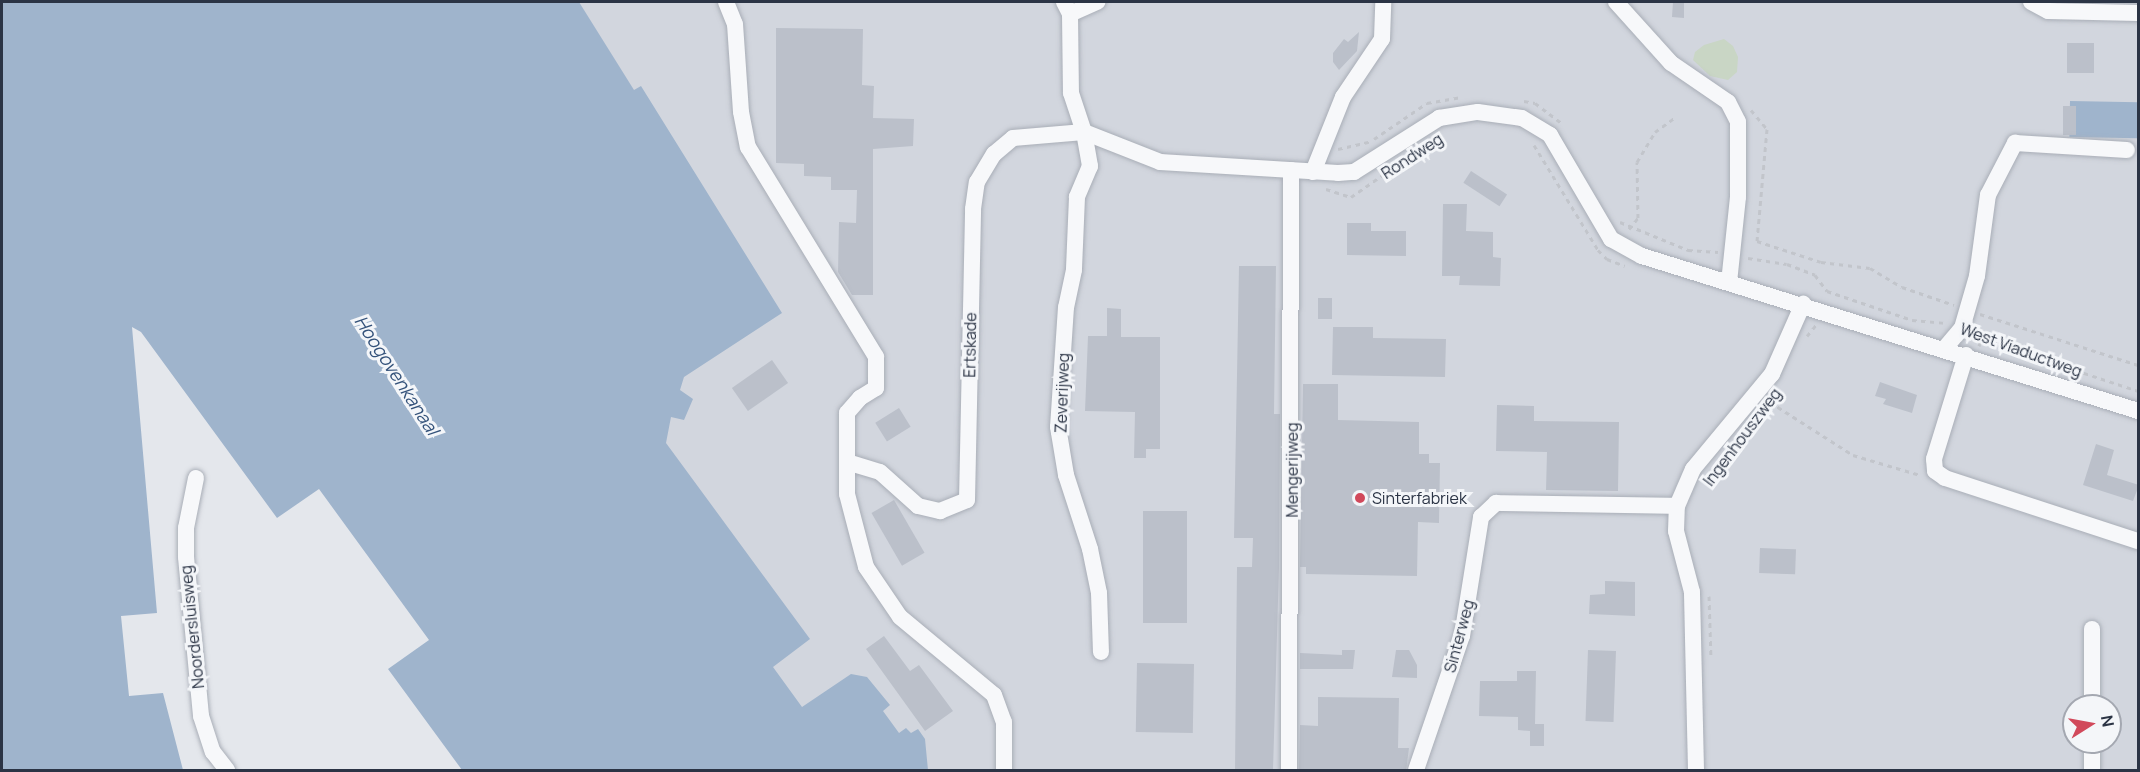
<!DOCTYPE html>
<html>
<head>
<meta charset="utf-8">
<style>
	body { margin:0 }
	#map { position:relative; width:2140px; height:772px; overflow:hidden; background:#e4e7ec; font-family:Manrope,sans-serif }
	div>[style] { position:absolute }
	.built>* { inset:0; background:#d2d6de }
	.green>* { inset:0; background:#c9d6c5 }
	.water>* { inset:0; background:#9fb4cc; transform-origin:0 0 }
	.building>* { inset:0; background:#bbc0ca; transform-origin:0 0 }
	.path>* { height:3px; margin-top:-1.5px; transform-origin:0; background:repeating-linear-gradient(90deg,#c2c5cb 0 4.5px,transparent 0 9px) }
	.roads { filter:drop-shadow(0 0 2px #a9aeb7) drop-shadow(0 0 2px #a9aeb7) }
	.minor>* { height:16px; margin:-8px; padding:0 8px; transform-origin:8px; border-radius:8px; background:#f7f8fa }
	.dots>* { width:16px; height:16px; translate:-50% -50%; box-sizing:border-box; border:3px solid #f4f6f9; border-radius:50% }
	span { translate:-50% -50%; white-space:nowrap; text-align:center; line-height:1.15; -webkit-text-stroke:6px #f4f6f9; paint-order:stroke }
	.street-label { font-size:16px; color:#2b3445 }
	.poi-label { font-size:16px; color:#2b3445 }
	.left { translate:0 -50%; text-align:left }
	.water-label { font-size:18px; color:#34527a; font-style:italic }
	.frame { position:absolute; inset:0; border:3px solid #2b3445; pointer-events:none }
	.north { position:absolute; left:2062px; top:694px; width:60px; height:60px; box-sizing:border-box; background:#f4f6f9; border:2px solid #a4a8b1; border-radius:50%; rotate:79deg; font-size:16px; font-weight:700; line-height:24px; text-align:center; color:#2b3445 }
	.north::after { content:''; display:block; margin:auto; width:21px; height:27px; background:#d1495b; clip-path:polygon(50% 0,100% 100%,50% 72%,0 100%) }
</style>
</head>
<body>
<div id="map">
	<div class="built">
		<i style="clip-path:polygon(evenodd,448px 2px,2138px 2px,2138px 770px,880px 770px,793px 739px,448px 2px,2074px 706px,2110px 706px,2110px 742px,2074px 742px,2074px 706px)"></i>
	</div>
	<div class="green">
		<i style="clip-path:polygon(1724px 39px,1733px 46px,1738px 57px,1737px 72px,1728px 80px,1710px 76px,1693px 60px,1695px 52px,1704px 45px)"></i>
	</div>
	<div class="water">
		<i style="clip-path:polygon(2px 2px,579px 2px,634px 90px,641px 86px,782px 313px,684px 377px,680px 390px,693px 399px,684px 420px,671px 417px,666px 443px,810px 639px,773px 667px,802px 707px,851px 674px,867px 677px,890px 705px,883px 711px,899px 733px,906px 728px,911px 733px,918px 729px,925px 739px,928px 770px,462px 770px,388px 669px,429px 640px,319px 489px,277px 518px,141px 332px,132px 327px,157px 613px,121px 616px,129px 696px,163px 693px,183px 770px,2px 770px)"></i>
		<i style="left:2070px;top:101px;width:68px;height:36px;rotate:1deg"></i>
	</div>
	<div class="building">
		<i style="clip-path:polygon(1673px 2px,1684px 2px,1684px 18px,1672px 17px)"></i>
		<i style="clip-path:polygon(776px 28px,863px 29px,862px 85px,874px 86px,873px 118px,914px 119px,913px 146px,873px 149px,873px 295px,852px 295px,838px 272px,839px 222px,856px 223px,857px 190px,831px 190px,831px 177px,804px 176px,804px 164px,776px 163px)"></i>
		<i style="clip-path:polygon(1359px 32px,1357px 51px,1339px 70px,1333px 62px,1333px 53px,1344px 39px,1348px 42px)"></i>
		<i style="left:2067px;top:43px;width:27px;height:30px"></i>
		<i style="left:2063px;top:106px;width:13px;height:29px"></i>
		<i style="left:1471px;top:171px;width:43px;height:14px;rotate:33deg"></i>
		<i style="clip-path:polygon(1443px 204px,1467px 204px,1466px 231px,1493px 232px,1493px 257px,1501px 258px,1500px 286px,1459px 285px,1460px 276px,1442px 276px)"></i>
		<i style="clip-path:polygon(1347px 223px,1371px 223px,1371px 231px,1406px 231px,1406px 256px,1347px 255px)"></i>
		<i style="clip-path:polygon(1239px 266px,1276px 266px,1274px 414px,1280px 414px,1279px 567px,1273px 771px,1235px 771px,1237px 567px,1252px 567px,1253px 538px,1234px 538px)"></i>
		<i style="left:1318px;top:298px;width:14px;height:21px"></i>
		<i style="clip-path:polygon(1107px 308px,1121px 309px,1121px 337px,1160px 337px,1160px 449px,1146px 449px,1146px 458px,1134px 458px,1135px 412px,1085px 411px,1088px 336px,1107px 336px)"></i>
		<i style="clip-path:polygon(1333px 327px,1373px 327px,1373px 338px,1446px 339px,1445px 377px,1332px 375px)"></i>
		<i style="left:772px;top:360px;width:28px;height:49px;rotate:55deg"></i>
		<i style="clip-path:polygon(1880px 382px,1917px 395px,1912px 413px,1883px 404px,1886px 399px,1875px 396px)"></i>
		<i style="clip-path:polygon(1303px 384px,1338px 384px,1338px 420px,1419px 422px,1419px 454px,1429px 454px,1429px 463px,1440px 463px,1439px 523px,1418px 522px,1417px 576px,1306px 574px,1306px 567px,1300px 567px)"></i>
		<i style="clip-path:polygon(1497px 405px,1534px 406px,1534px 421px,1619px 422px,1618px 491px,1546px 490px,1547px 452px,1496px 451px)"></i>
		<i style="left:899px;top:408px;width:22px;height:28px;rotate:58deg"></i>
		<i style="clip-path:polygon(2096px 444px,2114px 450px,2107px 475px,2139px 485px,2133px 501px,2083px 485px)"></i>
		<i style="left:894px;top:500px;width:61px;height:26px;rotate:60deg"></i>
		<i style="left:1143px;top:511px;width:44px;height:112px"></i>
		<i style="left:1760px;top:548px;width:36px;height:25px;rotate:2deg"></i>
		<i style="clip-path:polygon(1605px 581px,1635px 582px,1635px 616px,1589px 614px,1590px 595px,1605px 594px)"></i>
		<i style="clip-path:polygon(884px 636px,910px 671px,919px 665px,953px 711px,925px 731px,866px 649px)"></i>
		<i style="clip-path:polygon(1342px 650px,1355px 650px,1353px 669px,1300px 669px,1300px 653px,1342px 655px)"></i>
		<i style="clip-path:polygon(1396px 650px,1409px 650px,1417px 665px,1417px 678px,1392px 677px)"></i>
		<i style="left:1588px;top:650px;width:28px;height:71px;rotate:2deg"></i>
		<i style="left:1137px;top:663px;width:57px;height:69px;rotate:1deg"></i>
		<i style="clip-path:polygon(1517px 671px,1536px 671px,1535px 724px,1544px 724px,1544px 746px,1530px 746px,1530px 731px,1518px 730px,1518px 717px,1479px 716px,1480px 681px,1517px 681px)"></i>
		<i style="clip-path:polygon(1318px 697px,1399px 698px,1398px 748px,1409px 748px,1406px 771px,1299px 771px,1300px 725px,1318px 726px)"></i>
	</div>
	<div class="path">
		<i style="left:1524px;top:101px;width:11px;rotate:10deg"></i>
		<i style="left:1535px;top:103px;width:34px;rotate:37deg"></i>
		<i style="left:1751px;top:110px;width:25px;rotate:50deg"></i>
		<i style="left:1767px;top:129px;width:112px;rotate:95.1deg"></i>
		<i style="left:1757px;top:241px;width:67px;rotate:18.2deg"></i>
		<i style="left:1821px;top:262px;width:49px;rotate:7deg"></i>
		<i style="left:1870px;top:268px;width:37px;rotate:31deg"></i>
		<i style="left:1902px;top:287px;width:55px;rotate:19.1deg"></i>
		<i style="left:1374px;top:139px;width:64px;rotate:-34.2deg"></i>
		<i style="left:1427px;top:103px;width:35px;rotate:-10deg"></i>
		<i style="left:1534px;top:145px;width:123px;rotate:58.6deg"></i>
		<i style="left:1598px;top:250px;width:13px;rotate:45deg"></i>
		<i style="left:1607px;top:259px;width:19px;rotate:21deg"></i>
		<i style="left:1338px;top:149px;width:32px;rotate:-13deg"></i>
		<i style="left:1326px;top:189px;width:26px;rotate:18deg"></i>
		<i style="left:1351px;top:197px;width:60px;rotate:-34.8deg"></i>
		<i style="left:1620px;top:222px;width:74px;rotate:22.4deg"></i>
		<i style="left:1688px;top:250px;width:30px;rotate:4deg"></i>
		<i style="left:1629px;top:229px;width:14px;rotate:-51deg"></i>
		<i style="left:1638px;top:218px;width:56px;rotate:-91deg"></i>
		<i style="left:1637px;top:162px;width:35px;rotate:-59deg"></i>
		<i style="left:1655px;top:132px;width:24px;rotate:-36deg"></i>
		<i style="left:1748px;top:258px;width:39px;rotate:9deg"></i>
		<i style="left:1787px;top:264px;width:30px;rotate:21deg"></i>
		<i style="left:1815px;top:275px;width:20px;rotate:53deg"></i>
		<i style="left:1827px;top:291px;width:90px;rotate:18.8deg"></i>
		<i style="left:1912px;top:320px;width:33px;rotate:5deg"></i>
		<i style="left:1980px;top:314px;width:166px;rotate:17.9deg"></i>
		<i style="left:1977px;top:332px;width:51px;rotate:24.1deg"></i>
		<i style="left:2024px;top:353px;width:120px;rotate:18.4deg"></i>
		<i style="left:1807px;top:336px;width:14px;rotate:-51deg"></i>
		<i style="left:1979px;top:346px;width:13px;rotate:-72deg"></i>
		<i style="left:1770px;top:402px;width:98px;rotate:32.6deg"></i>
		<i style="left:1853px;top:455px;width:70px;rotate:16.6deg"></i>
		<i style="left:1709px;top:596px;width:62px;rotate:88.2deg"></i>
	</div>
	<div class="roads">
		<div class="minor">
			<i style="left:726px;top:2px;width:24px;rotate:68deg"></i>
			<i style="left:735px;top:24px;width:88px;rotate:86.1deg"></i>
			<i style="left:741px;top:112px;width:36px;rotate:79deg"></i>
			<i style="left:748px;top:147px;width:246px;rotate:58.6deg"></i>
			<i style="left:876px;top:357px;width:31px;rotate:90deg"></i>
			<i style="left:876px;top:388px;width:19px;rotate:148deg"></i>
			<i style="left:860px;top:398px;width:20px;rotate:131deg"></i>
			<i style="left:847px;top:413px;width:81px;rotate:90deg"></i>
			<i style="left:847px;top:494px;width:75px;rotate:75.4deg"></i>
			<i style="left:866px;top:567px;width:60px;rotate:55.8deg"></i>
			<i style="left:900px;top:617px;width:122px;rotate:39.7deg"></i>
			<i style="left:994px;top:695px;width:29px;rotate:70deg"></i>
			<i style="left:1004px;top:722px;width:48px;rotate:90deg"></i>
			<i style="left:1064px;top:2px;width:13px;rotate:63deg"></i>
			<i style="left:1070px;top:14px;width:79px;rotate:89.3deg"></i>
			<i style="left:1071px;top:93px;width:41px;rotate:71.6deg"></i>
			<i style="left:1084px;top:132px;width:35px;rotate:80deg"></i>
			<i style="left:1090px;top:166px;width:34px;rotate:113deg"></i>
			<i style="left:1077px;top:197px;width:73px;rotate:92.4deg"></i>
			<i style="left:1074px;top:270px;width:38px;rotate:102deg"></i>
			<i style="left:1066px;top:307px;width:120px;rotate:93.8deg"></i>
			<i style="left:1058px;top:427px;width:49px;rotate:80.5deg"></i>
			<i style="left:1066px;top:475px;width:78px;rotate:72deg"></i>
			<i style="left:1090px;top:549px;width:45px;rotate:78.4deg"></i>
			<i style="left:1099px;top:593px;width:59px;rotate:88.1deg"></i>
			<i style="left:1616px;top:2px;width:82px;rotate:48deg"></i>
			<i style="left:1671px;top:63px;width:69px;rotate:34.4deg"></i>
			<i style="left:1728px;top:102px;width:22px;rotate:63deg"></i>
			<i style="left:1738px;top:122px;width:75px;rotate:90deg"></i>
			<i style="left:1738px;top:197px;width:85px;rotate:96deg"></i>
			<i style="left:2031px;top:2px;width:19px;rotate:28deg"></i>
			<i style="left:2048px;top:11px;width:90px;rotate:1.3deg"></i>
			<i style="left:1070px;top:14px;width:30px;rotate:-24deg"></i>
			<i style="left:1313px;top:172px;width:81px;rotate:-68.2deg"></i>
			<i style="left:1343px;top:97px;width:70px;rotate:-56.1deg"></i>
			<i style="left:1382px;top:39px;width:37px;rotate:-88deg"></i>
			<i style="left:1945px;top:348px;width:26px;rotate:-50deg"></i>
			<i style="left:1962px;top:328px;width:54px;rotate:-73.9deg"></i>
			<i style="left:1977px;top:276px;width:82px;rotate:-82.3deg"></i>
			<i style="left:1988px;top:195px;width:59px;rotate:-62.6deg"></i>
			<i style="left:2015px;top:143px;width:112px;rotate:3.6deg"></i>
			<i style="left:1966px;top:355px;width:109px;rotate:107.1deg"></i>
			<i style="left:1934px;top:459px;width:12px;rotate:85deg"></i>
			<i style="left:1935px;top:471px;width:12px;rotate:35deg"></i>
			<i style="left:1945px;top:478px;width:203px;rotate:18.1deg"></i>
			<i style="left:847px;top:462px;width:34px;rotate:17deg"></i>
			<i style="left:880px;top:472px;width:51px;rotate:41.8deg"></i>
			<i style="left:918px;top:506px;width:23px;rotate:13deg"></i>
			<i style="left:940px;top:511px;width:29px;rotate:-22deg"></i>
			<i style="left:967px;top:500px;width:291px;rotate:-88.8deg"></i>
			<i style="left:973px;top:209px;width:27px;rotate:-82deg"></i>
			<i style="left:977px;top:182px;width:33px;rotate:-59deg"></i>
			<i style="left:994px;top:154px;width:25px;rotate:-40deg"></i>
			<i style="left:1013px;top:138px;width:71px;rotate:-4.8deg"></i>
			<i style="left:1084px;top:132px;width:82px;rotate:21.5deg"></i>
			<i style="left:1160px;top:162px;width:178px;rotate:3.5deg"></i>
			<i style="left:1338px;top:173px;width:16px;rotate:-4deg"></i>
			<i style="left:1354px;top:172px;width:101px;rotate:-32.4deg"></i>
			<i style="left:1439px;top:118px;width:39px;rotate:-9deg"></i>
			<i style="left:1478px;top:112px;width:44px;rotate:7.8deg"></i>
			<i style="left:1522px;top:118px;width:33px;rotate:31deg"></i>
			<i style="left:1550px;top:135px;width:121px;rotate:59.6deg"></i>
			<i style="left:1611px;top:239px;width:35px;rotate:29deg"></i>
			<i style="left:1642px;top:256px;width:520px;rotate:17.35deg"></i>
			<i style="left:196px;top:478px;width:51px;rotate:101.3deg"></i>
			<i style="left:186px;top:528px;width:29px;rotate:90deg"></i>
			<i style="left:186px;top:557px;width:160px;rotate:84.6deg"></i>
			<i style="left:201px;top:716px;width:38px;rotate:72deg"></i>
			<i style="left:213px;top:752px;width:23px;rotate:52deg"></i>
			<i style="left:2092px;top:629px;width:77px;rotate:90deg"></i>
			<i style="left:2092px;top:742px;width:28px;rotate:90deg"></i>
			<i style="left:1289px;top:770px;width:600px;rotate:-89.81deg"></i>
			<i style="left:1416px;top:770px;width:142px;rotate:-71.1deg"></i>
			<i style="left:1462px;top:636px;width:121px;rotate:-80.9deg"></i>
			<i style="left:1481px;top:517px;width:21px;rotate:-43deg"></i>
			<i style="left:1496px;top:503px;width:181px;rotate:0.9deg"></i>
			<i style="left:1696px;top:770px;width:178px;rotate:-91.3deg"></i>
			<i style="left:1692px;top:592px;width:63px;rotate:-104.7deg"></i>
			<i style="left:1676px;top:531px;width:25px;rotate:-88deg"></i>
			<i style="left:1677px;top:506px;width:40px;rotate:-66.6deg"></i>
			<i style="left:1693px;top:469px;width:124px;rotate:-50.3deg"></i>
			<i style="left:1772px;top:374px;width:77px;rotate:-66.1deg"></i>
		</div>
	</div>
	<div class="dots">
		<i style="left:1360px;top:498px;background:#d1495b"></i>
	</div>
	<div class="street-label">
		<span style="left:1412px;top:156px;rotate:-33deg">Rondweg</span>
		<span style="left:970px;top:345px;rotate:-89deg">Ertskade</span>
		<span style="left:2021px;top:350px;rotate:20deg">West Viaductweg</span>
		<span style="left:1062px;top:393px;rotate:-88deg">Zeverijweg</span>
		<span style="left:1742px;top:437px;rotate:-53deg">Ingenhouszweg</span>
		<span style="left:1292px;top:470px;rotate:-90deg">Mengerijweg</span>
		<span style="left:192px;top:627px;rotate:-96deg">Noordersluisweg</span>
		<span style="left:1459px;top:636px;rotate:-75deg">Sinterweg</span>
	</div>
	<div class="poi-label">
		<span class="left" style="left:1372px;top:498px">Sinterfabriek</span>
	</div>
	<div class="water-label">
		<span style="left:397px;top:375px;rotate:57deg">Hoogovenkanaal</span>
	</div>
	<div class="frame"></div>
	<div class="north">N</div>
</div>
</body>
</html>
